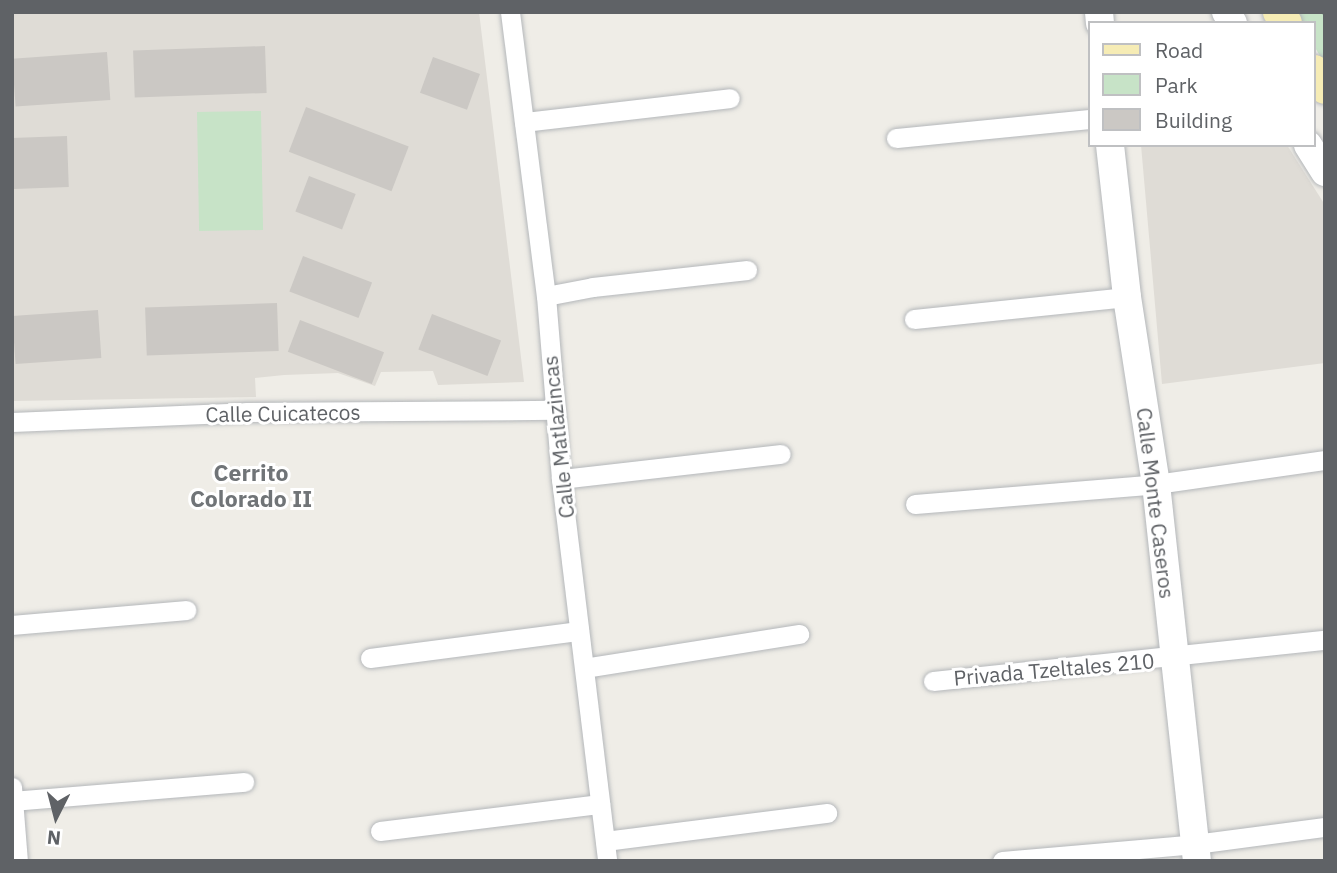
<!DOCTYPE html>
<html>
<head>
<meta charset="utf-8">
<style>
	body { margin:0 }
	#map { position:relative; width:1337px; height:873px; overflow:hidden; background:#efede7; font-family:"IBM Plex Sans",sans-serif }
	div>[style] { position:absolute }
	.education>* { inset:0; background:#dfdcd6 }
	.green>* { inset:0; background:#c7e3c7; transform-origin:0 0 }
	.building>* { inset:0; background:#cbc8c4; transform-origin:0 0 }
	.path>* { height:4.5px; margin-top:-2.25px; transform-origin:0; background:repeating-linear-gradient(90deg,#a0c2a9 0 7px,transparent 0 10.5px) }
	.roads { filter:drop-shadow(0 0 2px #b4b7ba) drop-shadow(0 0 2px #b4b7ba) }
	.street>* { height:19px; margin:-9.5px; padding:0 9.5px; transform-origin:9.5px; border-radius:9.5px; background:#fff }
	.secondary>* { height:28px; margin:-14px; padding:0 14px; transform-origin:14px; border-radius:14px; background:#fff }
	.primary>* { height:32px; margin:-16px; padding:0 16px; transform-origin:16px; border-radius:16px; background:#f6ecb5 }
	span { translate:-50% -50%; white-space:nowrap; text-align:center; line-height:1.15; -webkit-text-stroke:6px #fff; paint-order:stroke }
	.street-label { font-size:21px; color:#5f6266 }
	.neighbourhood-label { font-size:23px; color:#707477; font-weight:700 }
	.frame { position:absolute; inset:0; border:14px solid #5f6266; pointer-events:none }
	.legend { position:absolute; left:1088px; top:21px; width:228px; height:126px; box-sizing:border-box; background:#fff; border:2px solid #bfc0c2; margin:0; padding:9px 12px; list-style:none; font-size:21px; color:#5f6266 }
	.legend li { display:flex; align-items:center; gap:14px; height:35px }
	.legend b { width:35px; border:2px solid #bfc0c2 }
	.north { position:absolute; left:21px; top:782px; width:70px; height:70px; -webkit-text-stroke:5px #fff; paint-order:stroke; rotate:186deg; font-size:19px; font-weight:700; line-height:28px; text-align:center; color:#5f6266 }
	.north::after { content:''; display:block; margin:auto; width:24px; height:32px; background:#5f6266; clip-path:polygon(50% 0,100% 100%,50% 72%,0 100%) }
</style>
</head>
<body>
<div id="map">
	<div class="education">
		<i style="clip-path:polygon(12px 12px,479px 12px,524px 382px,438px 385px,433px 371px,381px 372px,375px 386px,338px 373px,284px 375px,255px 378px,256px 397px,12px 401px)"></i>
		<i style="clip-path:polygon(1141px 145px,1287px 145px,1325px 205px,1325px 363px,1162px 384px)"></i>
	</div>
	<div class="green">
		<i style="clip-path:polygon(1294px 12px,1325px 12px,1325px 64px,1314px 46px,1314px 23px,1300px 23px)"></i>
		<i style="left:261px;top:111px;width:119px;height:64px;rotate:89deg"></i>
	</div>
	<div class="building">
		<i style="left:265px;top:46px;width:47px;height:132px;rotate:88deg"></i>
		<i style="left:107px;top:52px;width:48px;height:95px;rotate:86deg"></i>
		<i style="left:433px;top:57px;width:50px;height:38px;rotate:20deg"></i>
		<i style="left:306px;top:107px;width:110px;height:48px;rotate:21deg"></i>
		<i style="left:67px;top:136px;width:51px;height:55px;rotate:88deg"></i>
		<i style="left:309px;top:176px;width:50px;height:38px;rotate:21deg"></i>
		<i style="left:303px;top:256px;width:74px;height:38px;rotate:21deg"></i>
		<i style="left:277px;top:303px;width:48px;height:132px;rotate:88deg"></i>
		<i style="left:98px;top:310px;width:48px;height:86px;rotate:86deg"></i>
		<i style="left:432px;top:314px;width:74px;height:38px;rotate:21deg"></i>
		<i style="left:300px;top:320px;width:90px;height:34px;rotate:21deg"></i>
	</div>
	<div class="path">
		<i style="left:1324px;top:12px;width:1px;rotate:45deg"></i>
	</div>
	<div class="roads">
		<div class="street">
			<i style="left:510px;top:12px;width:286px;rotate:82.8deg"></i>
			<i style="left:546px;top:296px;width:184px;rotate:85.3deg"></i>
			<i style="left:561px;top:479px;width:385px;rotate:83.1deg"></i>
			<i style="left:524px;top:122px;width:207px;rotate:-6.6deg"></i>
			<i style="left:896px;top:138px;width:195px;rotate:-5.6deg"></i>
			<i style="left:546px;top:296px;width:48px;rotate:-10.8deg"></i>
			<i style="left:593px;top:287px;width:155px;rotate:-6.3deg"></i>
			<i style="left:914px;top:319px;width:214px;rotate:-5.9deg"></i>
			<i style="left:12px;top:422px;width:234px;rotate:-2.4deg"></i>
			<i style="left:246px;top:412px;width:308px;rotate:-0.4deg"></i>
			<i style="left:561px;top:479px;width:221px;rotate:-6.5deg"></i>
			<i style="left:915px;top:504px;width:242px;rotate:-4.7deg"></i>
			<i style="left:1156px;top:484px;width:171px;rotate:-8.1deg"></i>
			<i style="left:12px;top:625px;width:175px;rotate:-4.9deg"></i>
			<i style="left:370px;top:658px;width:211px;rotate:-7.4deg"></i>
			<i style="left:584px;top:668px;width:218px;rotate:-9deg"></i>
			<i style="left:933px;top:681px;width:394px;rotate:-6deg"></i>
			<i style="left:12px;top:787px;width:74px;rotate:85.4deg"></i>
			<i style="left:12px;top:801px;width:233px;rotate:-4.7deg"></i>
			<i style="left:380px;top:831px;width:222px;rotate:-7deg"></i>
			<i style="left:605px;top:841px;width:224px;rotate:-7.2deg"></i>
			<i style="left:1002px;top:861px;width:194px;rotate:-5deg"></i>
			<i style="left:1195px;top:844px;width:131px;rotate:-7.5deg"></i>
		</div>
		<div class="secondary">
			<i style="left:1099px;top:12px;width:11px;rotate:85deg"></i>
			<i style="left:1226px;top:12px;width:13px;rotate:58deg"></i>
			<i style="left:1110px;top:145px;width:153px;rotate:83.6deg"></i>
			<i style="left:1127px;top:297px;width:189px;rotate:81.2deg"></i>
			<i style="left:1156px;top:484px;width:379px;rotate:83.8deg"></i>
			<i style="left:1308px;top:145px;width:32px;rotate:58deg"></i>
		</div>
		<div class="primary">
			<i style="left:1279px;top:12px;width:13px;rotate:58deg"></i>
			<i style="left:1314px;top:71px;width:20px;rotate:57deg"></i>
		</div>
	</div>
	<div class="street-label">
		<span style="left:283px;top:413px;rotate:-1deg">Calle Cuicatecos</span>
		<span style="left:558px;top:437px;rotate:-96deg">Calle Matlazincas</span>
		<span style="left:1156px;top:503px;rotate:83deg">Calle Monte Caseros</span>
		<span style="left:1054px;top:669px;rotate:-5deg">Privada Tzeltales 210</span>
	</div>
	<div class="neighbourhood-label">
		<span style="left:251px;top:485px">Cerrito<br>Colorado II</span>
	</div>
	<div class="frame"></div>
	<ul class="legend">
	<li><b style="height:9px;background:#f6ecb5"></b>Road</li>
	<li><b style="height:19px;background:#c7e3c7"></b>Park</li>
	<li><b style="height:19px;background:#cbc8c4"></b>Building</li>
	</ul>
	<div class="north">N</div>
</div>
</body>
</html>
